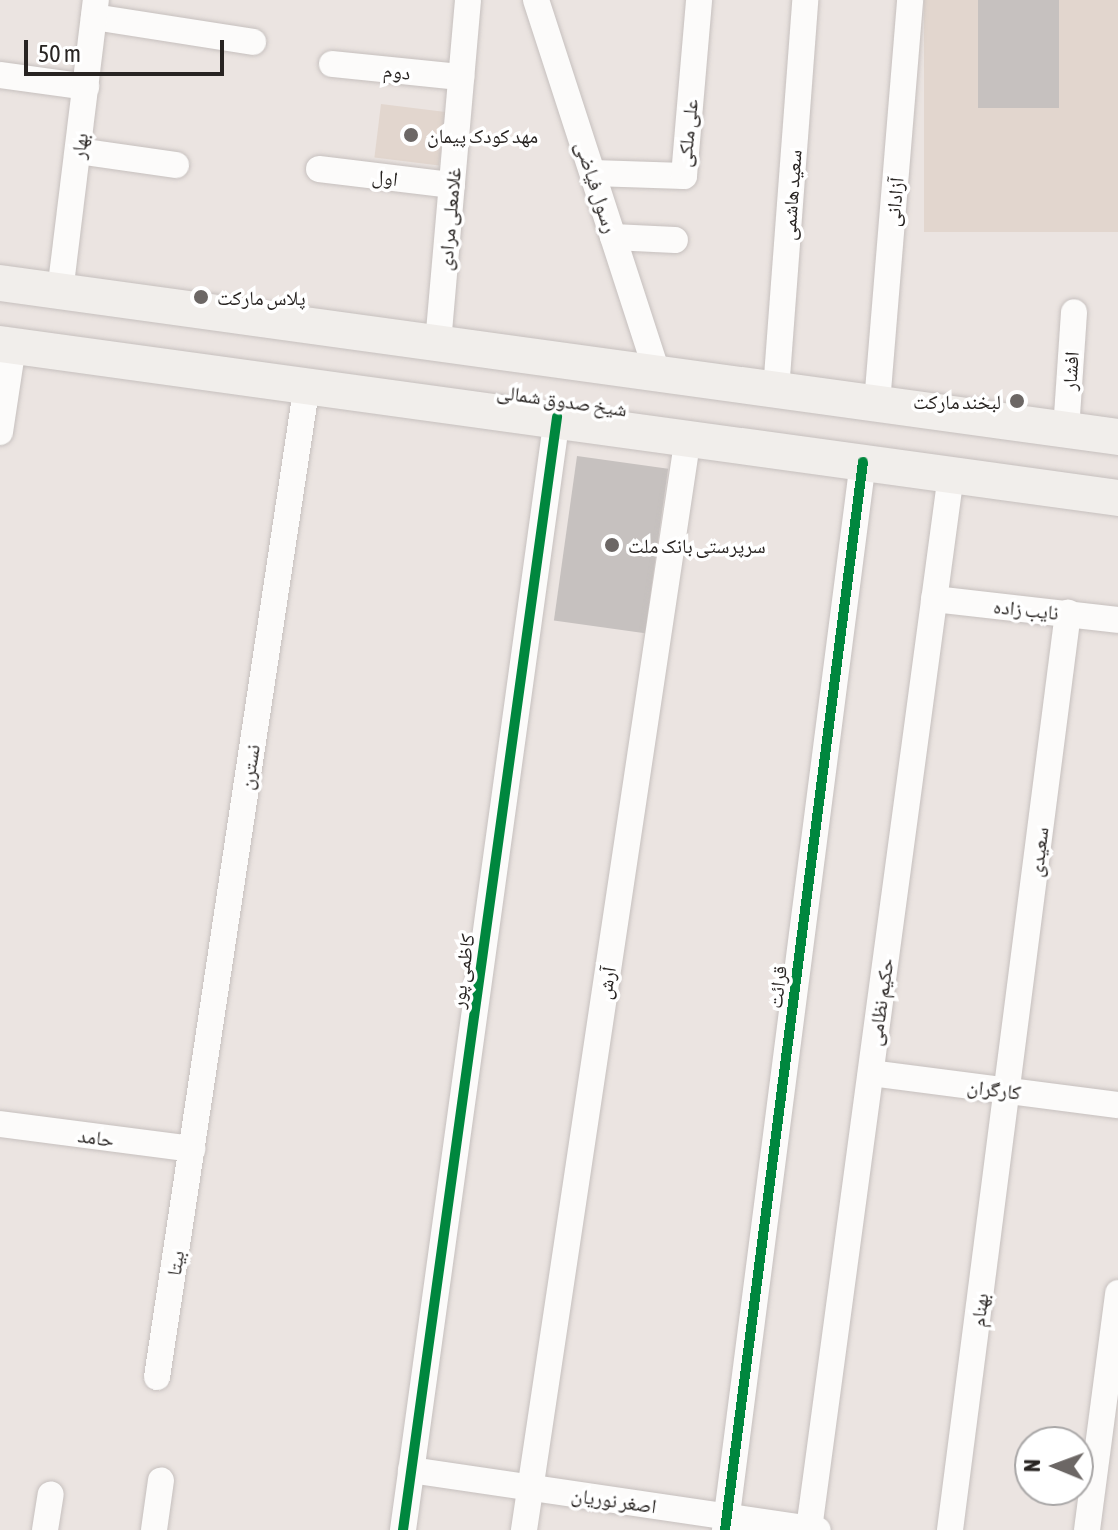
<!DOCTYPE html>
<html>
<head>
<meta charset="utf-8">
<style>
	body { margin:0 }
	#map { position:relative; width:1118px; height:1530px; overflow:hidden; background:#ebe4e1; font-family:"Asap Condensed","Noto Naskh Arabic",sans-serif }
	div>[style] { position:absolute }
	.built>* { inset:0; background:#e2d6ce; transform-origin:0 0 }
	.building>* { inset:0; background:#c6c1bf; transform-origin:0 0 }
	.roads { filter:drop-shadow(0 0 2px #c6c0be) drop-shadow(0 0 2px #c6c0be) }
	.street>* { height:26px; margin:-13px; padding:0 13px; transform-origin:13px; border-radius:13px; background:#fcfbfa }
	.secondary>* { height:36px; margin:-18px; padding:0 18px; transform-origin:18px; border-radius:18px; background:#f1eeeb }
	.cycleway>* { height:10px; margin:-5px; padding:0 5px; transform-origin:5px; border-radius:5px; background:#00873e }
	.dots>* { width:22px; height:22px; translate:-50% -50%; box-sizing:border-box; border:4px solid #fff; border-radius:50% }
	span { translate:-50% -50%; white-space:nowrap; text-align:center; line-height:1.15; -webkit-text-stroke:7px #fff; paint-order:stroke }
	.street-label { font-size:20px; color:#282422 }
	.poi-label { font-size:20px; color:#282422 }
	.left { translate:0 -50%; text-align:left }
	.right { translate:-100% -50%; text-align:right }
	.north { position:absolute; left:1014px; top:1426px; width:80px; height:80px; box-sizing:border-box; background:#fff; border:2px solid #a9a7a7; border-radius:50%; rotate:271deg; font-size:22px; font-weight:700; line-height:32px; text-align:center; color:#282422 }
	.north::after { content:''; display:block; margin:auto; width:28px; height:36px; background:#6c6765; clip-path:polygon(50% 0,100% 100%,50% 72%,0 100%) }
	.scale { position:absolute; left:24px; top:40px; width:200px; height:36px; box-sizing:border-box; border:4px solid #282422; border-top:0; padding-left:10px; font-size:24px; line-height:28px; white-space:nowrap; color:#282422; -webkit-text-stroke:6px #fff; paint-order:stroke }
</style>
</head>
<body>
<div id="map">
	<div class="built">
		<i style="left:924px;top:0;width:194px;height:232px"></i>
		<i style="left:381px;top:104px;width:65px;height:54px;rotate:7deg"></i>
	</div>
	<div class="building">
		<i style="left:978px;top:0;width:81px;height:108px"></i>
		<i style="left:577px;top:456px;width:92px;height:166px;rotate:8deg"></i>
	</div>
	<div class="roads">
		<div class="street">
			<i style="left:536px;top:0;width:392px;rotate:72deg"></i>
			<i style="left:94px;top:17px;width:161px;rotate:8.9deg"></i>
			<i style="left:332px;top:64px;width:130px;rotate:5.8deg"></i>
			<i style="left:0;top:75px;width:87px;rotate:7.9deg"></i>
			<i style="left:78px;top:151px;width:99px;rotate:8.1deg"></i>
			<i style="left:319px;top:169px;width:134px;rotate:6.9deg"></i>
			<i style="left:593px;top:173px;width:91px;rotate:1.9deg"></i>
			<i style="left:684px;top:176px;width:177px;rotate:-85.1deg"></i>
			<i style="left:613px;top:237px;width:62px;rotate:2.8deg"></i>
			<i style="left:60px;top:292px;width:294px;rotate:-83deg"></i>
			<i style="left:438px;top:343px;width:344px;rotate:-85deg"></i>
			<i style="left:776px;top:390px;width:391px;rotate:-85.7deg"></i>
			<i style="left:877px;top:403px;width:404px;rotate:-85.3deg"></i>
			<i style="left:1066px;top:430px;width:118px;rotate:-86.1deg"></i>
			<i style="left:0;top:432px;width:87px;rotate:-81.4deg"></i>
			<i style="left:934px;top:599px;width:185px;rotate:6.5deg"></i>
			<i style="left:871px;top:1073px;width:249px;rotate:7.4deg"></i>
			<i style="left:0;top:1124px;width:194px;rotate:7.4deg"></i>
			<i style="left:157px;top:1377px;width:1004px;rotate:-81.41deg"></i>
			<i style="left:411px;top:1470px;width:411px;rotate:8.4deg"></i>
			<i style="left:809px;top:1529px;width:1064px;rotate:-82.33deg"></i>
			<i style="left:45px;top:1530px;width:36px;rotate:-81deg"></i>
			<i style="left:154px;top:1530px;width:50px;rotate:-82deg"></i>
			<i style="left:403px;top:1530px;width:1124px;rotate:-82.12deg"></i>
			<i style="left:524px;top:1530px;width:1106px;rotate:-81.47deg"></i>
			<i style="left:725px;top:1530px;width:1077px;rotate:-82.64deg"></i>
			<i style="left:950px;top:1530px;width:925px;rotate:-82.67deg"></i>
			<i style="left:1087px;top:1530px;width:239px;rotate:-82.5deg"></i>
		</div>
		<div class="secondary">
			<i style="left:0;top:283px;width:1129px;rotate:7.84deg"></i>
			<i style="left:0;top:344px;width:1129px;rotate:7.84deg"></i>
		</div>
	</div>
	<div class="cycleway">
		<i style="left:403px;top:1530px;width:1124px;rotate:-82.12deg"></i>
		<i style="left:725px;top:1530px;width:1077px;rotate:-82.64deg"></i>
	</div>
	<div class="dots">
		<i style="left:411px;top:135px;background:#6c6765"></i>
		<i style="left:201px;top:297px;background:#6c6765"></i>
		<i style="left:1017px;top:401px;background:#6c6765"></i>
		<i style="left:612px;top:545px;background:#6c6765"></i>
	</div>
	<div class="street-label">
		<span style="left:397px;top:71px;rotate:6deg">دوم</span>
		<span style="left:687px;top:133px;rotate:-84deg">علی ملکی</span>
		<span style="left:79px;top:146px;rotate:-83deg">بهار</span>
		<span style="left:385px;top:177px;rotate:7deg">اول</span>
		<span style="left:597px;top:187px;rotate:72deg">رسول فیاضی</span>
		<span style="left:791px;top:195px;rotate:-86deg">سعید هاشمی</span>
		<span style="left:894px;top:202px;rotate:-85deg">آزادانی</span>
		<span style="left:449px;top:219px;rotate:-85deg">غلامعلی مرادی</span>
		<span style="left:1070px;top:371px;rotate:-86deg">افشار</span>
		<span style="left:562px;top:400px;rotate:8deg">شیخ صدوق شمالی</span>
		<span style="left:1026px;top:609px;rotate:6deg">نایب زاده</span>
		<span style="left:249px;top:767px;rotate:-81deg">نسترن</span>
		<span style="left:1038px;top:852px;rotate:-83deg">سعیدی</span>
		<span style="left:462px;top:971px;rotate:-82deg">کاظمی پور</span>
		<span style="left:606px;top:983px;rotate:-81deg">آرش</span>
		<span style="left:777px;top:987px;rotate:-83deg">قرائت</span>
		<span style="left:880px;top:1002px;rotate:-82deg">حکیم نظامی</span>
		<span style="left:994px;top:1089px;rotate:7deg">کارگران</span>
		<span style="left:96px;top:1137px;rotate:8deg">حامد</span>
		<span style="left:175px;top:1263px;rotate:-81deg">بیتا</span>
		<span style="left:979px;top:1310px;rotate:-83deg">بهنام</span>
		<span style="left:614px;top:1500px;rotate:8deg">اصغر نوریان</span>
	</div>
	<div class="poi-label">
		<span class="left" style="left:427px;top:135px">مهد کودک پیمان</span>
		<span class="left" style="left:217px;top:297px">پلاس مارکت</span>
		<span class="right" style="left:1001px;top:401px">لبخند مارکت</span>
		<span class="left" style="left:628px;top:545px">سرپرستی بانک ملت</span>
	</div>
	<div class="north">N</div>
	<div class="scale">50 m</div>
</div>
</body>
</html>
